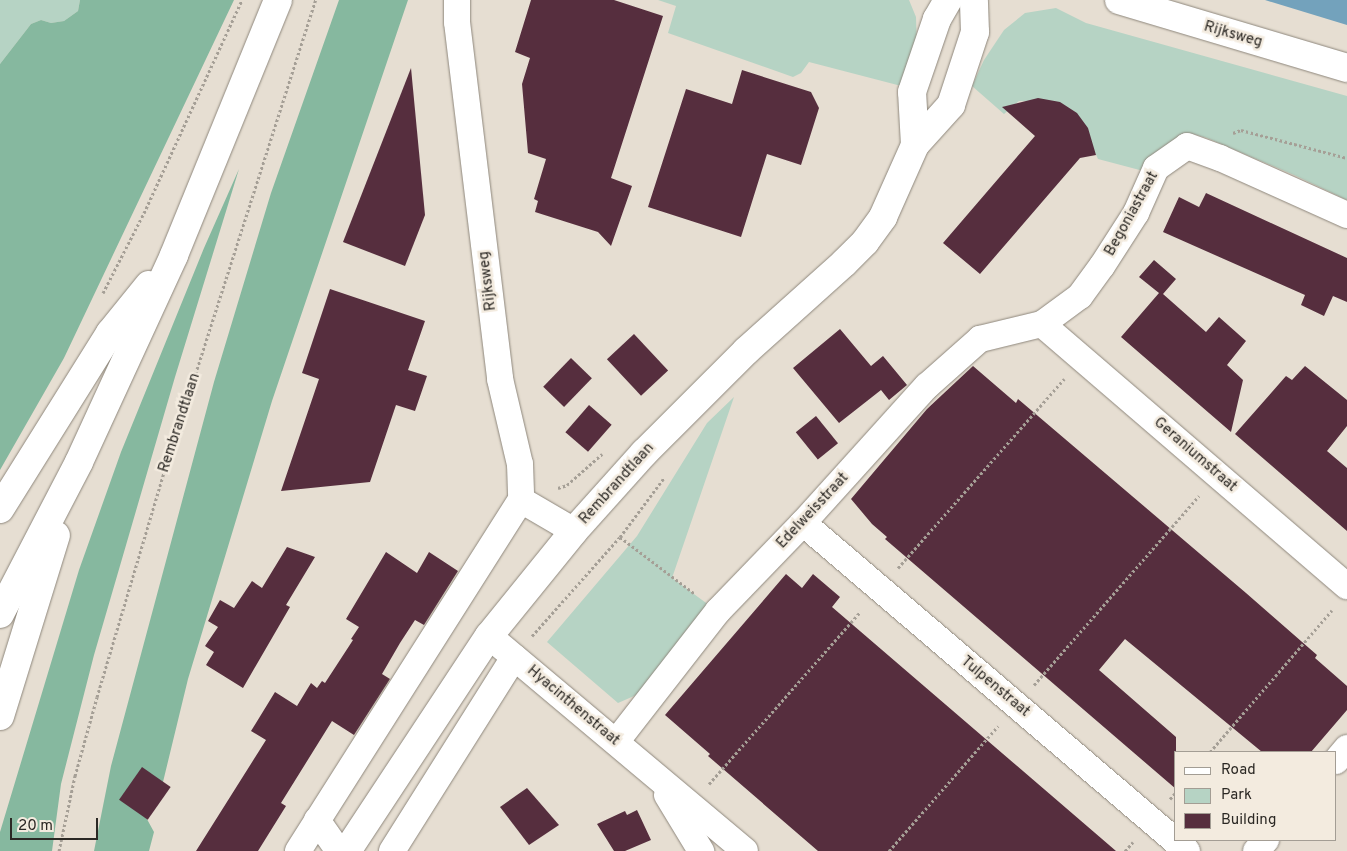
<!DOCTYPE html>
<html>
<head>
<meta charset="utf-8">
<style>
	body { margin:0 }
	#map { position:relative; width:1347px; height:851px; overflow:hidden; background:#e6ded2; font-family:Overpass,sans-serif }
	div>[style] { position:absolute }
	.green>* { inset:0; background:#b6d3c4 }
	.forest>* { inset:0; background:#86b89f }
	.water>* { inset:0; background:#73a2bc }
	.building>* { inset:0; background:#562e3e; transform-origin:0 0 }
	.path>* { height:3px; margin-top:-1.5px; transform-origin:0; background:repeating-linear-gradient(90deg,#a59f96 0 2.5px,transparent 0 5px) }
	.roads { filter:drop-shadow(0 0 1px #8e877c) drop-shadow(0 0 1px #8e877c) }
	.minor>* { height:26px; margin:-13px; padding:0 13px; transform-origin:13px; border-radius:13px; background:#fff }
	.secondary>* { height:28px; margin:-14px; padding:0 14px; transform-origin:14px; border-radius:14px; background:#fff }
	.primary>* { height:28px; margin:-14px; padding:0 14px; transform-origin:14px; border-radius:14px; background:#fff }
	span { translate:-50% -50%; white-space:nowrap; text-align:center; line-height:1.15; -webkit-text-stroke:5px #f3ebdf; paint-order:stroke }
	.street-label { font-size:15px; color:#2b2824 }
	.legend { position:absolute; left:1174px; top:751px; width:162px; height:90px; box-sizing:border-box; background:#f3ebdf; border:1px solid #a39d94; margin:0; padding:6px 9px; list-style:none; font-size:15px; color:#2b2824 }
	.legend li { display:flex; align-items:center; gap:10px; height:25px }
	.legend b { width:25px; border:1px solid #a39d94 }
	.scale { position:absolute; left:10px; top:818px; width:88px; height:22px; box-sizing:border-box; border:2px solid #2b2824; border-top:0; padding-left:6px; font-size:15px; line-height:18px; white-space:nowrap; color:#2b2824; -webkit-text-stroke:4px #f3ebdf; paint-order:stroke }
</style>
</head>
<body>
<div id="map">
	<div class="green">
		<i style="clip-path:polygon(0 0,80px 0,78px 11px,64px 21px,51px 23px,41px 20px,31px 24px,0 64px)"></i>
		<i style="clip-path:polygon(658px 0,909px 0,916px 17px,917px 48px,909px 88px,809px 62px,801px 73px,793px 77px,668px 33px,676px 6px)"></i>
		<i style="clip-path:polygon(1056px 8px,1086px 23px,1347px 96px,1347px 200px,1294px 175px,1207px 138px,1193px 134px,1183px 136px,1151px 173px,1098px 159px,1087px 135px,1051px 102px,1019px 101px,1004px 114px,972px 86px,984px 60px,1004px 30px,1025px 13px)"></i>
		<i style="clip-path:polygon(734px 397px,672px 578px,713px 608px,647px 688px,634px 696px,618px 703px,547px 642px,637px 536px,707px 423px)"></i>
	</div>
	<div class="forest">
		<i style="clip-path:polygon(80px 0,234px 0,64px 358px,0 470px,0 64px,31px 24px,41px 20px,51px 23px,64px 21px,78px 11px)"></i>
		<i style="clip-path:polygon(339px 0,408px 0,272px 401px,188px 679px,163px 782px,142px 810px,154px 832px,149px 851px,94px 851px,111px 766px,214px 382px,271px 193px)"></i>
		<i style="clip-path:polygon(239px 169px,175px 377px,94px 655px,61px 784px,52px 851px,0 851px,0 832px,79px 570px,121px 452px,204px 248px)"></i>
	</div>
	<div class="water">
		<i style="clip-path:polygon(1265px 0,1347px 0,1347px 25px)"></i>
	</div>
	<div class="building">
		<i style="clip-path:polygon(531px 0,614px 0,663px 16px,611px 178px,632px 186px,611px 246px,598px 232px,535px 212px,538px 201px,534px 199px,546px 159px,528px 153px,522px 84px,530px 58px,515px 52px)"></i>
		<i style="clip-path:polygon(411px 68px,425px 215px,405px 266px,343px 242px)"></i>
		<i style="clip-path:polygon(742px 70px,811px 92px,819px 108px,801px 165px,767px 154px,741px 237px,648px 207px,686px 89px,732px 104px)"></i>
		<i style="clip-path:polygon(1038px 98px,1060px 102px,1077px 113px,1088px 128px,1096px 155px,1080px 158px,980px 274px,943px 243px,1035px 136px,1002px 107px)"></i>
		<i style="clip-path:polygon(1206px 193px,1347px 258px,1347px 302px,1333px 296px,1324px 316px,1301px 305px,1305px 295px,1163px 232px,1179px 197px,1199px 207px)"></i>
		<i style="clip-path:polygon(1154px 260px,1176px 279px,1163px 294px,1206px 332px,1219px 317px,1246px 341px,1227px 365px,1243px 380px,1231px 432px,1121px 337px,1159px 293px,1139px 277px)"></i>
		<i style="clip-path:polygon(330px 289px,425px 321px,408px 370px,427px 376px,415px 411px,396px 405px,370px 482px,281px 491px,319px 379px,302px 373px)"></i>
		<i style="clip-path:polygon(840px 329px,871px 366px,883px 356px,907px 385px,889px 400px,881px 390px,839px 423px,793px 368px)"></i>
		<i style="left:634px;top:334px;width:50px;height:37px;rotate:47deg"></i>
		<i style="left:571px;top:358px;width:29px;height:40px;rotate:44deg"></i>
		<i style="clip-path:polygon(973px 366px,1016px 403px,1018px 399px,1246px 593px,1317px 655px,1315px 658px,1347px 686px,1347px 710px,1311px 752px,1262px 752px,1125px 639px,1099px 670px,1176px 737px,1176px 789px,885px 539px,887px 537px,872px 524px,851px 499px,927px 409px)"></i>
		<i style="clip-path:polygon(1305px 366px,1347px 400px,1347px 426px,1327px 451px,1347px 468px,1347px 531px,1235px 434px,1286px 376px,1292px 380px)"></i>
		<i style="left:589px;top:405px;width:30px;height:36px;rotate:41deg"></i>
		<i style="left:816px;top:416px;width:35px;height:26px;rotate:51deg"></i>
		<i style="clip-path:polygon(287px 547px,315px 557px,286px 605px,290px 607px,243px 688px,206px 665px,214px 652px,205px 646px,218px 627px,208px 621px,220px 600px,234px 608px,252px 581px,262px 588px)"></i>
		<i style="clip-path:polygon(386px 552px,417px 573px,429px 552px,458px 571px,424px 625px,415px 620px,400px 643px,382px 674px,390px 679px,354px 735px,332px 721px,281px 803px,286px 806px,258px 851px,196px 851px,266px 740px,251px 731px,275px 692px,297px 706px,311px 683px,317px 688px,322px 681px,325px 683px,353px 640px,351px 639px,359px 627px,346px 619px)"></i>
		<i style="clip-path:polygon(786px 574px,802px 588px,813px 574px,840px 597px,832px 607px,1116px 851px,818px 851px,708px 756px,710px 754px,665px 715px)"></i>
		<i style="left:142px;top:767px;width:35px;height:40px;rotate:35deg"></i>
		<i style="clip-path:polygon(527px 788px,559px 825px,529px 845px,500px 807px)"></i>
		<i style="clip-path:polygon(637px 810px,651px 840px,625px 851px,614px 851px,597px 824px,625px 811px,627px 815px)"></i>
	</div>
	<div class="path">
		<i style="left:1233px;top:133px;width:9px;rotate:-21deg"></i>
		<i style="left:1241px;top:130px;width:110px;rotate:14.8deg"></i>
		<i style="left:103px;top:293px;width:90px;rotate:-62.9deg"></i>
		<i style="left:144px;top:213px;width:234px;rotate:-65.3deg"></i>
		<i style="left:558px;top:488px;width:9px;rotate:-18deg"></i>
		<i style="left:567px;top:485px;width:47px;rotate:-41.5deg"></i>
		<i style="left:620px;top:537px;width:94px;rotate:37.2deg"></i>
		<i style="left:898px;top:568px;width:252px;rotate:-48.7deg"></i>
		<i style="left:532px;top:636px;width:132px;rotate:-48.4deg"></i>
		<i style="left:620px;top:537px;width:74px;rotate:-53.3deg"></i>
		<i style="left:1034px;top:685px;width:251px;rotate:-48.9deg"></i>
		<i style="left:1210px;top:752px;width:187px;rotate:-49.3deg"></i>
		<i style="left:709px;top:784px;width:230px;rotate:-48.7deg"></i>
		<i style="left:1170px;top:799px;width:9px;rotate:-49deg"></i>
		<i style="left:59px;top:851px;width:77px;rotate:-78deg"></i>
		<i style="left:75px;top:776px;width:82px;rotate:-74.4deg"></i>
		<i style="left:97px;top:697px;width:238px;rotate:-73.4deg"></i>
		<i style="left:165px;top:469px;width:493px;rotate:-72.2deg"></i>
		<i style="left:889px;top:851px;width:166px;rotate:-48.9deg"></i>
		<i style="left:1125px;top:851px;width:12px;rotate:-48deg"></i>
	</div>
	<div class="roads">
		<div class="minor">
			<i style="left:457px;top:0;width:22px;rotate:90deg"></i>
			<i style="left:457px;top:22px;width:360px;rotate:83.1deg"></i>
			<i style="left:500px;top:379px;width:87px;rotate:76.8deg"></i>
			<i style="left:520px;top:464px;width:36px;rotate:88deg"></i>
			<i style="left:1042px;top:324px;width:402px;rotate:40.7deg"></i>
			<i style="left:521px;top:500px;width:61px;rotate:30.3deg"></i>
			<i style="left:803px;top:523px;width:505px;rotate:40.5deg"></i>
			<i style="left:489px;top:636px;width:334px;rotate:40deg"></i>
			<i style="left:616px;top:742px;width:166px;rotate:-52.1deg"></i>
			<i style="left:718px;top:611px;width:122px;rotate:-46deg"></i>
			<i style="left:803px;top:523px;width:185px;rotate:-47.9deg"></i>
			<i style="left:927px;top:386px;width:71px;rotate:-41.6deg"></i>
			<i style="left:980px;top:339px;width:64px;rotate:-13.6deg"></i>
			<i style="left:1042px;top:324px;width:47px;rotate:-36.4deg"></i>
			<i style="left:1080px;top:296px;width:37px;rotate:-54deg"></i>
			<i style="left:1102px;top:266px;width:63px;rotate:-57.3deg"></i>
			<i style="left:1136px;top:213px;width:49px;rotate:-66deg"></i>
			<i style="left:1156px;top:168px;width:38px;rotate:-35deg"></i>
			<i style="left:1187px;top:146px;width:35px;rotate:20deg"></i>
			<i style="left:1220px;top:158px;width:139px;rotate:24.2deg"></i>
			<i style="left:1336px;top:761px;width:17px;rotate:-50deg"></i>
			<i style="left:667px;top:795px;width:66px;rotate:58.7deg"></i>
			<i style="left:317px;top:820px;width:38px;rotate:55deg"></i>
			<i style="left:298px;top:851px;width:416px;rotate:-57.6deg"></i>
			<i style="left:392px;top:851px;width:229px;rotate:-57.8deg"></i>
			<i style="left:1256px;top:851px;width:15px;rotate:-48deg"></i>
		</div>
		<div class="secondary">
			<i style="left:915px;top:145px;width:53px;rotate:-93.2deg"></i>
			<i style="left:912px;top:92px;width:77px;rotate:-71.1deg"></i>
			<i style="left:937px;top:19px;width:22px;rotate:-60deg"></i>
			<i style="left:0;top:509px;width:208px;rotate:-58deg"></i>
			<i style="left:110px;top:333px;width:62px;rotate:-50.9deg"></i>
			<i style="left:0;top:614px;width:171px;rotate:-62.5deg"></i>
			<i style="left:79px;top:462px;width:228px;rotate:-65.3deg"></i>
			<i style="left:174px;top:255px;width:275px;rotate:-67.8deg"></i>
			<i style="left:0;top:716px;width:189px;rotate:-72.8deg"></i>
			<i style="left:347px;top:851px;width:258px;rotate:-56.6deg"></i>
			<i style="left:489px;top:636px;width:135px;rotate:-51deg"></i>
			<i style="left:574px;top:531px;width:105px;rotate:-48.1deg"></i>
			<i style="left:644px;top:453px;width:144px;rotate:-45deg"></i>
			<i style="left:746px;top:351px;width:132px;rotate:-41.9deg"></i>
			<i style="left:844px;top:263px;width:30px;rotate:-45deg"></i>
			<i style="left:865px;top:242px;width:31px;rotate:-54deg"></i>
			<i style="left:883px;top:217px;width:79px;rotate:-66deg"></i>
			<i style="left:915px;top:145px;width:54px;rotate:-48deg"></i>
			<i style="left:951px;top:105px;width:77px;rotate:-71.8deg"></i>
			<i style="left:975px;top:32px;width:32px;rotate:-92deg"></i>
		</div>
		<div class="primary">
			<i style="left:1119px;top:0;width:238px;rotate:16.6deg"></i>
		</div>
	</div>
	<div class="street-label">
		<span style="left:1233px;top:35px;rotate:16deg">Rijksweg</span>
		<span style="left:1132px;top:214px;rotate:-61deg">Begoniastraat</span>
		<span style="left:488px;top:281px;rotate:-97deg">Rijksweg</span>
		<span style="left:180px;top:423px;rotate:-72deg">Rembrandtlaan</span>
		<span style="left:1195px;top:455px;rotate:41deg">Geraniumstraat</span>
		<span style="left:617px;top:484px;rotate:-48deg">Rembrandtlaan</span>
		<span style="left:813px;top:511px;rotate:-47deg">Edelweisstraat</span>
		<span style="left:995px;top:687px;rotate:40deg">Tulpenstraat</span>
		<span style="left:573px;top:706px;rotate:40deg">Hyacinthenstraat</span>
	</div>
	<ul class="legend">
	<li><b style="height:6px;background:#fff"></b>Road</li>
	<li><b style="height:14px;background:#b6d3c4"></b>Park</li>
	<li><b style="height:14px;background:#562e3e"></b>Building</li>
	</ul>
	<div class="scale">20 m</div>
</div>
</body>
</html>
